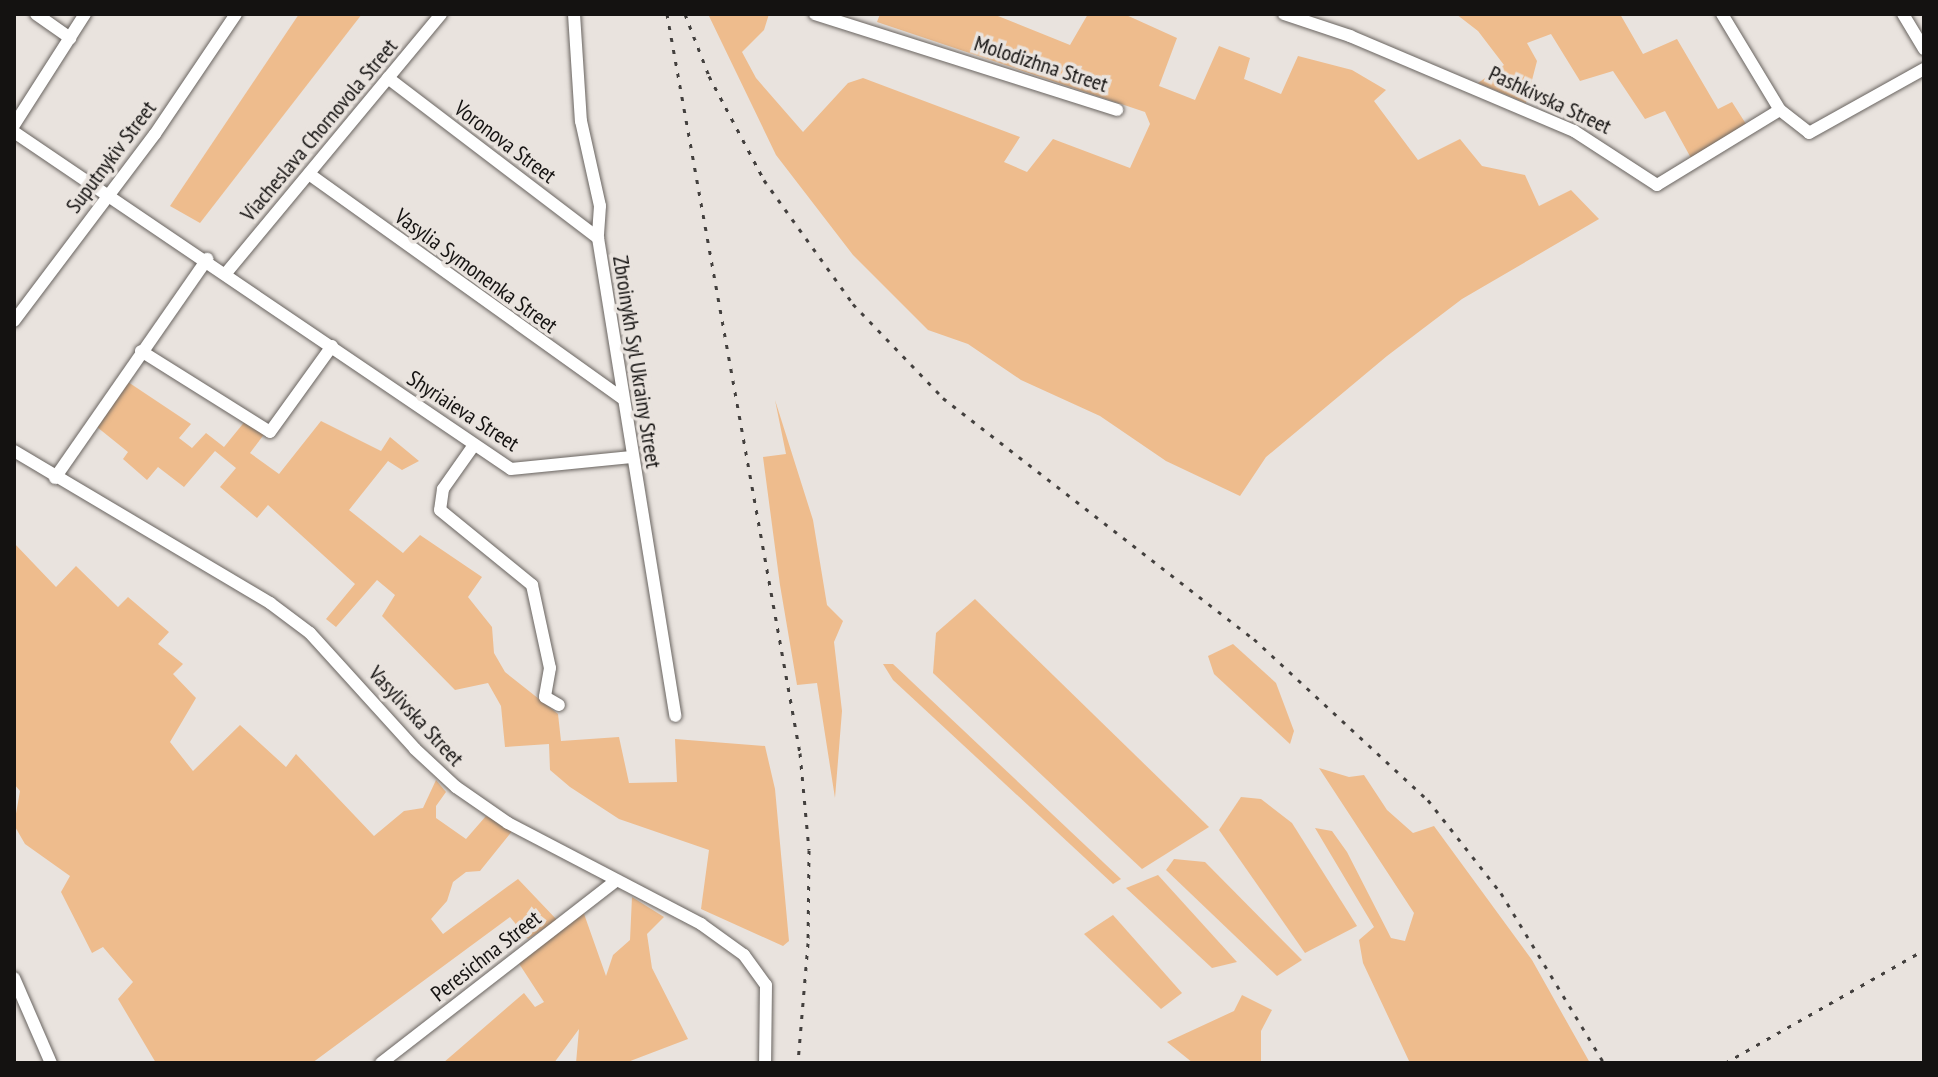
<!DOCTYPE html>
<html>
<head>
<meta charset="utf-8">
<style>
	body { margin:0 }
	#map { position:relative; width:1938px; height:1077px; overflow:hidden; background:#e9e3de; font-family:"PT Sans Narrow",sans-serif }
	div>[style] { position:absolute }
	.green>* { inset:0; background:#eebc8d }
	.roads { filter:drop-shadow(0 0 2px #696460) drop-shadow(0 0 2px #696460) }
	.minor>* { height:12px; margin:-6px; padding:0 6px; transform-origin:6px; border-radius:6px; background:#fff }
	.rail>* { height:3px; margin-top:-1.5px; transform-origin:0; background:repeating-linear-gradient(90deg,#43403e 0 4px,transparent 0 12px) }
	span { translate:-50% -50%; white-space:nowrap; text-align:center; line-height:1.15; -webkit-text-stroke:7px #e9e3de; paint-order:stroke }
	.street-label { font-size:22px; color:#141211 }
	.frame { position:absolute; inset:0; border:16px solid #141211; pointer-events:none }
</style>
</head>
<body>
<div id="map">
	<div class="green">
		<i style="clip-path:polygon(299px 14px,362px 14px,200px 223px,170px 206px)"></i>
		<i style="clip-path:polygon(708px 14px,769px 14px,764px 30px,742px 52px,756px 78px,803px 132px,848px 83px,863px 78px,1020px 137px,1004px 162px,1027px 172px,1053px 139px,1130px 168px,1150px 124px,1145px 112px,877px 22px,880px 14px,993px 14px,1070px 45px,1088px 14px,1124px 14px,1177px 38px,1159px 86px,1195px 100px,1219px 46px,1250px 58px,1244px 79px,1281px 94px,1298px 56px,1352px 70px,1386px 90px,1374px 101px,1418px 160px,1460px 139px,1482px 166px,1525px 175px,1539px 206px,1571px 190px,1599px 219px,1462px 299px,1387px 356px,1266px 457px,1240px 496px,1166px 461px,1100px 416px,1021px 380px,968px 344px,928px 330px,853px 255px,776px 155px)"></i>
		<i style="clip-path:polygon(1456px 14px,1620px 14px,1643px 54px,1677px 39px,1718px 109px,1732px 102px,1746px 124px,1691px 158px,1665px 111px,1645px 119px,1613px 71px,1580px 81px,1551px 34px,1527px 43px,1537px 61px,1526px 103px,1478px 83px,1504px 65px,1478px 31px)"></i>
		<i style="clip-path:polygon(128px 382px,191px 424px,179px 438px,192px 448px,206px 433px,224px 447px,246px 420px,265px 433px,250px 453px,279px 474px,321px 421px,381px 451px,390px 437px,419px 461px,402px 470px,388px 461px,349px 510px,403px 553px,420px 535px,482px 577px,468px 597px,492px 627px,494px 653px,505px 672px,558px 714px,561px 741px,619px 737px,629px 783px,677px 782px,675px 739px,765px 746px,775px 789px,789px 941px,783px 946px,701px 909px,709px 850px,619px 819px,570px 787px,550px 770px,549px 744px,505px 747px,501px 706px,488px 683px,455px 690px,382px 616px,395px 595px,377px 580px,336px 627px,326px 619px,355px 584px,268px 505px,257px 518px,220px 487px,236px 468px,215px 451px,184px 487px,158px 467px,147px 480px,123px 459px,128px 452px,97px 427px)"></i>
		<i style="clip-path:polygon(775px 400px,813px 520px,827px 605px,843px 621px,834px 642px,842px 711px,835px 798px,817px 683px,797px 685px,780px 585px,763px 457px,786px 454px)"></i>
		<i style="clip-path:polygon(14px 543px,56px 587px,76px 566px,118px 607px,128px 597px,169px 632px,158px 644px,183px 664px,173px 674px,196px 698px,170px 742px,193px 771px,240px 725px,286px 767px,296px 754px,374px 836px,404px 811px,423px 808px,436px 780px,446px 792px,436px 806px,436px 818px,466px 839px,486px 816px,513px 830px,480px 871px,466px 872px,453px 882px,447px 901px,431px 919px,443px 934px,518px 879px,557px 920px,528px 939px,510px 917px,312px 1063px,156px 1063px,118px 999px,133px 982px,103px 947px,92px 953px,61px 892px,70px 876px,25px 844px,14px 825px,20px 791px,14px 784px)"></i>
		<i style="clip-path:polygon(975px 599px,1209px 827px,1142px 869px,933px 673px,936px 633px)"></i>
		<i style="clip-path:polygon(1233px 644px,1276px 683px,1294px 731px,1290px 744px,1214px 674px,1208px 656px)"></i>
		<i style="clip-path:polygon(883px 664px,893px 664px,1121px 879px,1113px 884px,893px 680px)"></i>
		<i style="clip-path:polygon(1319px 768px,1349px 777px,1364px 775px,1387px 810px,1413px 833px,1434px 826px,1532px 960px,1590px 1063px,1410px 1063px,1363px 963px,1359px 940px,1374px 927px,1315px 828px,1332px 831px,1347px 852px,1391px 938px,1405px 941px,1414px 913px)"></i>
		<i style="clip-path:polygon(1241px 797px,1261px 799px,1292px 823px,1357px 926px,1305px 953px,1219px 830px)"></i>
		<i style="clip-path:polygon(1174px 859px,1205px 862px,1302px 960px,1277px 976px,1166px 870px)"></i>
		<i style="clip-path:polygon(1158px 875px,1237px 962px,1212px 968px,1126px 888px)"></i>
		<i style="clip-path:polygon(632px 897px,664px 917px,647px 934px,652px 968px,688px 1039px,625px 1063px,576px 1063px,579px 1029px,554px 1063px,443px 1063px,524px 993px,535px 1007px,544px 1002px,518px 962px,583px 911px,606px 976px,613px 955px,630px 940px)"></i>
		<i style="clip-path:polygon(1113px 915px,1182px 993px,1161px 1009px,1084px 934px)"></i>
		<i style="clip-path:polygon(1242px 995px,1272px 1010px,1261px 1031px,1261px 1063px,1193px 1063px,1167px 1042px,1234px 1011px)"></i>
	</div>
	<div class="roads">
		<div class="minor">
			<i style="left:36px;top:14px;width:42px;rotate:35.2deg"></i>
			<i style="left:574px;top:14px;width:107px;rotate:86.3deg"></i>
			<i style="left:581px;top:121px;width:87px;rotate:77.4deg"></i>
			<i style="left:600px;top:206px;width:32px;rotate:94deg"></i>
			<i style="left:598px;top:238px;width:484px;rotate:80.8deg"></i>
			<i style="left:815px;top:14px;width:317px;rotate:17.6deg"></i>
			<i style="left:1284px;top:14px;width:70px;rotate:18.4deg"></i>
			<i style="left:1350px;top:36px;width:243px;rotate:23deg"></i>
			<i style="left:1574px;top:131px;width:99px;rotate:33deg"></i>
			<i style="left:1657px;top:185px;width:144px;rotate:-31.4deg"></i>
			<i style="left:1722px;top:14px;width:112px;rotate:58.9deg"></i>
			<i style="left:1780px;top:110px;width:37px;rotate:38deg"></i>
			<i style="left:1809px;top:133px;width:132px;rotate:-29.1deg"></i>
			<i style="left:1903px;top:14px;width:41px;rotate:59deg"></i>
			<i style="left:388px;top:78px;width:264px;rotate:37.3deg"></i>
			<i style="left:14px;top:125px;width:132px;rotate:-57.4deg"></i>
			<i style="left:14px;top:132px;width:600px;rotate:34.14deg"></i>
			<i style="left:511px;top:469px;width:121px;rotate:-5.7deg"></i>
			<i style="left:309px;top:174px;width:385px;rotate:35.6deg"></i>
			<i style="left:227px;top:272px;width:335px;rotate:-50.3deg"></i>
			<i style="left:14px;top:321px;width:234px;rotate:-53deg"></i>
			<i style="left:155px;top:134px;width:145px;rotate:-56deg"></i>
			<i style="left:141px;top:351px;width:152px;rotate:32.1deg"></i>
			<i style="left:270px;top:432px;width:106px;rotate:-54.2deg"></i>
			<i style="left:474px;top:445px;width:54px;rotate:125.2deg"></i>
			<i style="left:443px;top:489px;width:21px;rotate:98deg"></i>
			<i style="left:440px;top:510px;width:119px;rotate:39.2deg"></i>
			<i style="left:532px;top:585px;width:85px;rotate:77.8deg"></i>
			<i style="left:550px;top:668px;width:29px;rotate:100deg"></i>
			<i style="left:545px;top:697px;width:16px;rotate:30deg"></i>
			<i style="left:14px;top:451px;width:298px;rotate:30.7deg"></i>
			<i style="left:270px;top:603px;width:50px;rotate:36.9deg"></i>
			<i style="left:310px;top:633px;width:156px;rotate:47.8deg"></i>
			<i style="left:415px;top:749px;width:56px;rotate:42.8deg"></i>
			<i style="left:456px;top:787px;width:63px;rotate:34.7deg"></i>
			<i style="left:508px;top:823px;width:218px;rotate:27.6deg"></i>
			<i style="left:701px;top:924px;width:53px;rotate:35.8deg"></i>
			<i style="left:744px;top:955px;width:37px;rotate:54deg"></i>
			<i style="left:766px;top:985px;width:78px;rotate:90.7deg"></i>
			<i style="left:55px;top:478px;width:267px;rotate:-55.2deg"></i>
			<i style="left:14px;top:978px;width:93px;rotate:66.5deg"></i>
			<i style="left:381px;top:1063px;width:297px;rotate:-37.8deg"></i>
		</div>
	</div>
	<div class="rail">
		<i style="left:667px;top:14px;width:751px;rotate:79.8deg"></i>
		<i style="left:800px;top:753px;width:97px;rotate:84.7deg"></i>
		<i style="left:809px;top:850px;width:93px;rotate:90.6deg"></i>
		<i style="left:808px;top:943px;width:120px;rotate:94.8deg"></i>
		<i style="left:685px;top:14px;width:66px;rotate:68.8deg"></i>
		<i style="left:709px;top:76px;width:118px;rotate:62.1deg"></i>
		<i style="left:764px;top:180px;width:153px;rotate:54.3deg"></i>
		<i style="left:853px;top:304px;width:130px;rotate:46.2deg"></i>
		<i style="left:943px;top:398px;width:393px;rotate:37.8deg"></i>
		<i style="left:1254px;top:639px;width:237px;rotate:42.8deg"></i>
		<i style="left:1428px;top:800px;width:118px;rotate:51.9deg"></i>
		<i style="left:1501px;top:893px;width:199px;rotate:58.8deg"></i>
		<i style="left:1725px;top:1063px;width:229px;rotate:-29.6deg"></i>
	</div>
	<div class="street-label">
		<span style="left:1041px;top:64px;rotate:18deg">Molodizhna Street</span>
		<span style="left:1550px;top:100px;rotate:25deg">Pashkivska Street</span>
		<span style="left:319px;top:130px;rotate:-50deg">Viacheslava Chornovola Street</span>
		<span style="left:505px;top:142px;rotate:37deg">Voronova Street</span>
		<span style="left:111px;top:157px;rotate:-53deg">Suputnykiv Street</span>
		<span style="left:476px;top:271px;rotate:36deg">Vasylia Symonenka Street</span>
		<span style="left:637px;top:362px;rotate:81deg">Zbroinykh Syl Ukrainy Street</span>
		<span style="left:463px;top:411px;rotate:33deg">Shyriaieva Street</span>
		<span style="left:416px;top:716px;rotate:47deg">Vasylivska Street</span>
		<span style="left:486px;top:956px;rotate:-38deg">Peresichna Street</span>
	</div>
	<div class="frame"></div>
</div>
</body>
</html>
